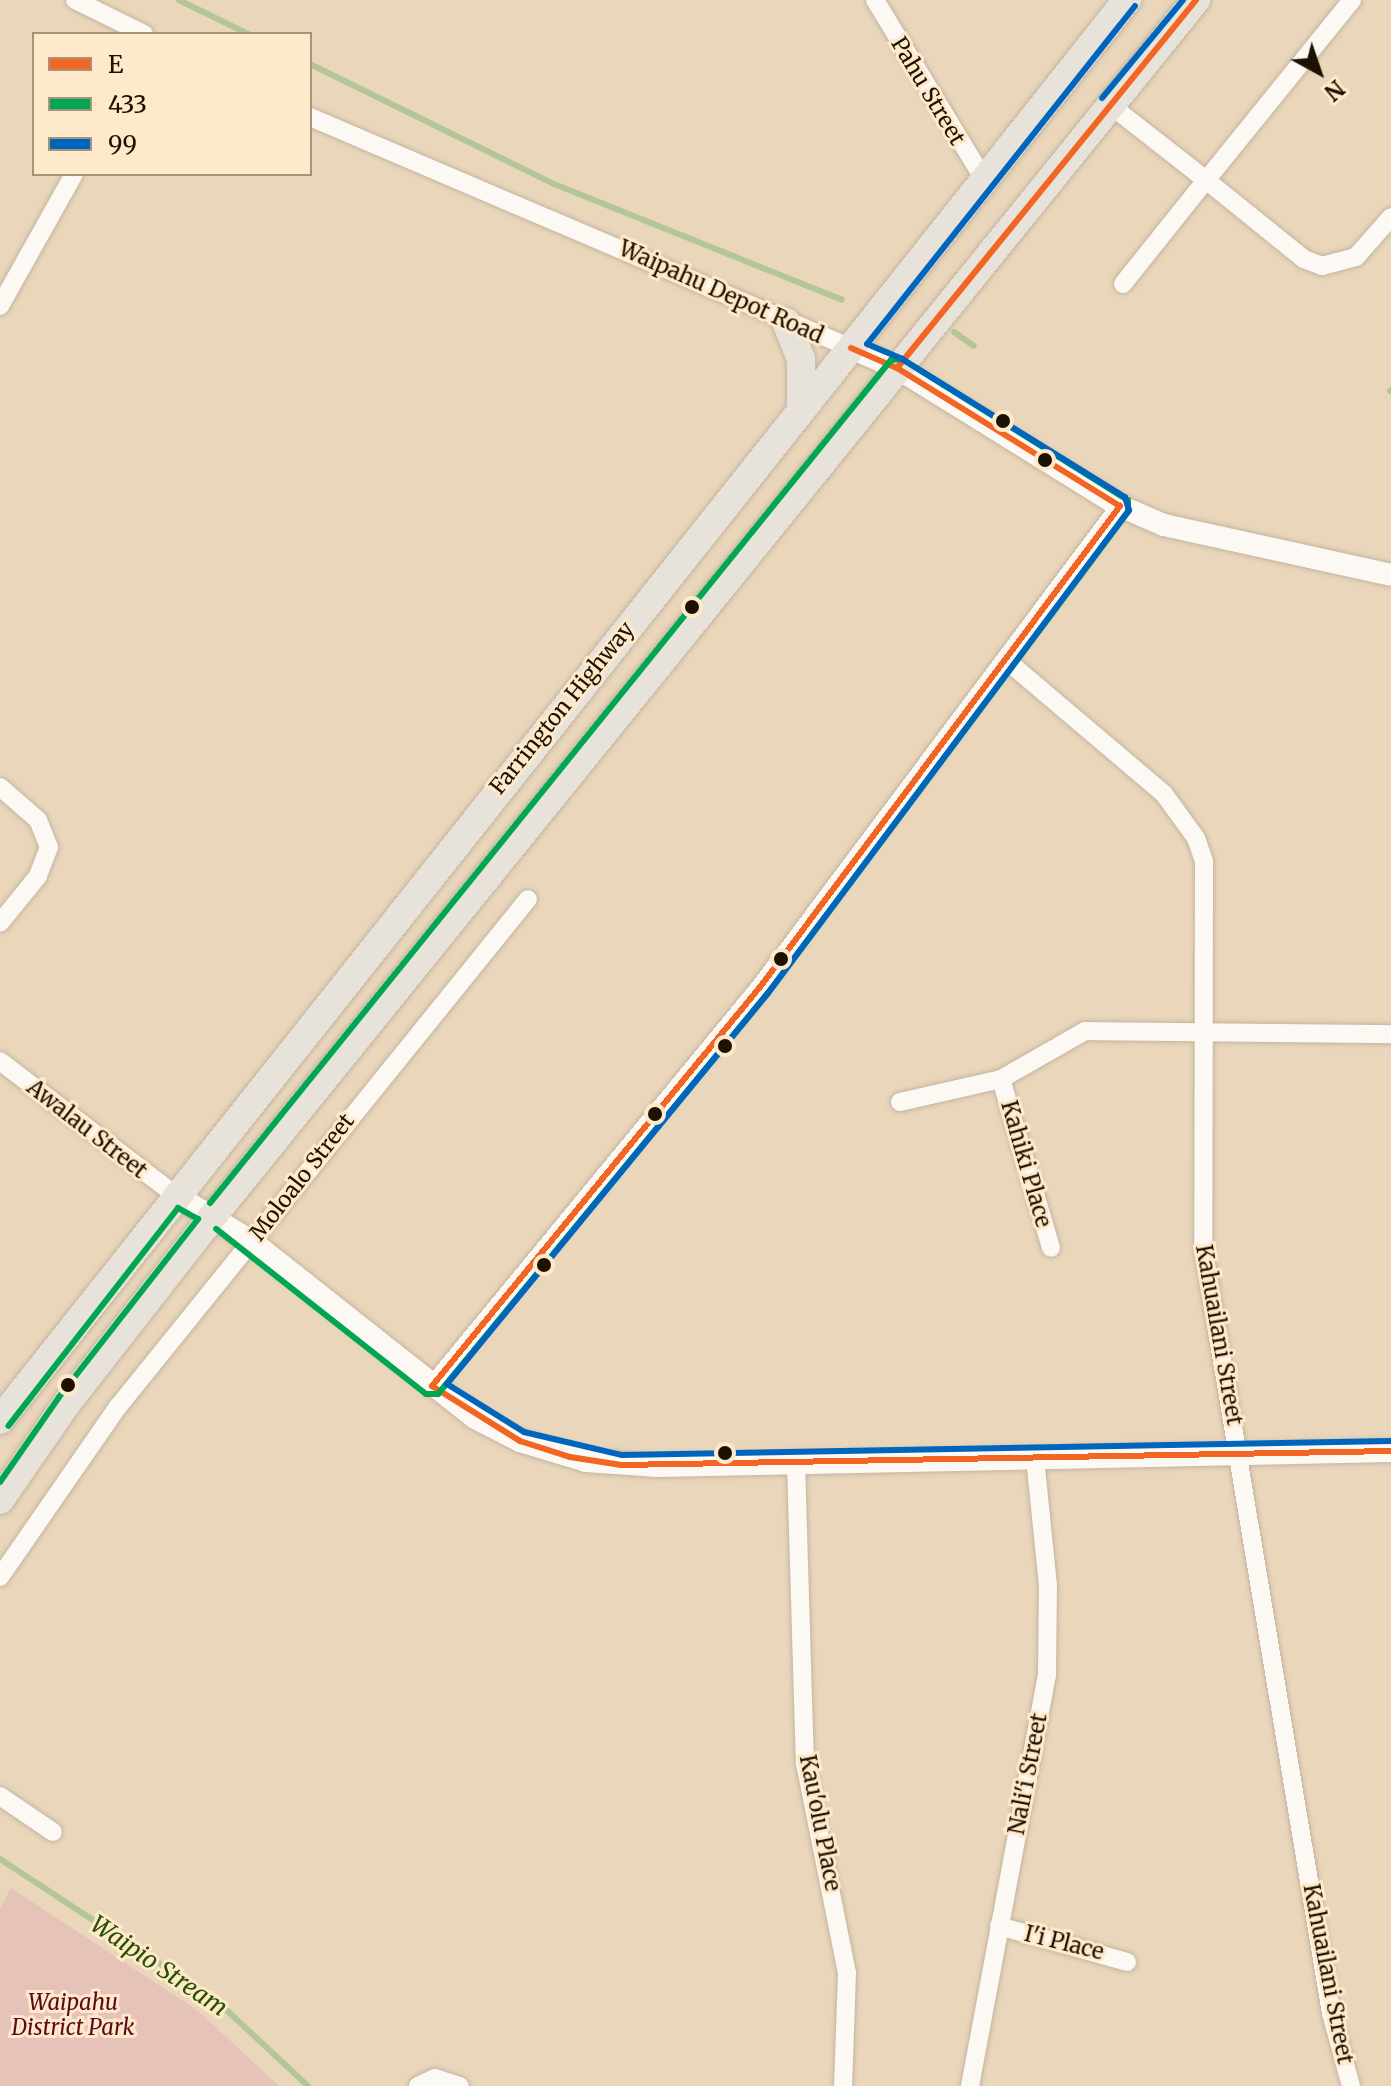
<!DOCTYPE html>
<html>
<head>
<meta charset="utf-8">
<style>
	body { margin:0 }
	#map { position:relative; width:1391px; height:2086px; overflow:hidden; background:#e9d6bb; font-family:Merriweather,serif }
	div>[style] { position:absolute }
	.green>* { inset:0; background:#e6c3b8 }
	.stream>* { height:6px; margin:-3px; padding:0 3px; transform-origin:3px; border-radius:3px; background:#b2c697 }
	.roads { filter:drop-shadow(0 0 2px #c4b59f) drop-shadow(0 0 2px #c4b59f) }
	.minor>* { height:18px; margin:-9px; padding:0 9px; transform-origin:9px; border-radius:9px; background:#fcf9f5 }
	.tertiary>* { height:22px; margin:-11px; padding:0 11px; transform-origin:11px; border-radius:11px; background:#fcf9f5 }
	.primary>* { height:28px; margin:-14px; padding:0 14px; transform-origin:14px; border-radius:14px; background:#e8e3da }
	.bus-1>* { height:6px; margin:-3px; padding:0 3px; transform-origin:3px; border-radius:3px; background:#f26522 }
	.bus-2>* { height:6px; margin:-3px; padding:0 3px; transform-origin:3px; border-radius:3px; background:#00a651 }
	.bus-3>* { height:6px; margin:-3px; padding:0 3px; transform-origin:3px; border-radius:3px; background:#0065bd }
	.dots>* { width:22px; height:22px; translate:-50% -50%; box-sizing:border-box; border:4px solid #ffe9cb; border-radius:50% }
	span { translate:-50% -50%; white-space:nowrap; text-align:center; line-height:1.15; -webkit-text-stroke:6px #ffe9cb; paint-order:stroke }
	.street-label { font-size:22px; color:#1d1101 }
	.park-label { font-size:22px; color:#5e081d; font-style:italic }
	.water-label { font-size:24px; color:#265100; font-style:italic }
	.legend { position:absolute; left:32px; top:32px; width:280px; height:144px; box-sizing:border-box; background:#ffe9cb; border:2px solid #a5937a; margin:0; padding:10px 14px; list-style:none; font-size:24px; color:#1d1101 }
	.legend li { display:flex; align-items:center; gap:16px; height:40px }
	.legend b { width:40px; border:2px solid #a5937a }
	.north { position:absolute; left:1279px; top:32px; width:80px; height:80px; -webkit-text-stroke:6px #ffe9cb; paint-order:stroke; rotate:140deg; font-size:22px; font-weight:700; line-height:32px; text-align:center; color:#1d1101 }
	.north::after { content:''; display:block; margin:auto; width:28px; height:36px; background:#1d1101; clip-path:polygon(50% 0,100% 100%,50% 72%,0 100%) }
</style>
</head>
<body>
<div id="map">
	<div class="green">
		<i style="clip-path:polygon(11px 1888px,197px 2010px,279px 2086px,0 2086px,0 1909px)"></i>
	</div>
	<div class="stream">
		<i style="left:179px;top:0;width:77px;rotate:26.2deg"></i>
		<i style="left:310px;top:64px;width:272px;rotate:26.2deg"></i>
		<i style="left:554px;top:184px;width:310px;rotate:21.9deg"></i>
		<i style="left:954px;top:332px;width:24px;rotate:35deg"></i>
		<i style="left:1390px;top:391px;width:1px;rotate:-45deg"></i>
		<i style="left:0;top:1859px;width:262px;rotate:33.3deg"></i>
		<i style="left:219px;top:2003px;width:122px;rotate:43deg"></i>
	</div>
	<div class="roads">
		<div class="minor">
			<i style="left:75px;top:0;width:77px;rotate:26.2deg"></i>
			<i style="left:875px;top:0;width:212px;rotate:58.7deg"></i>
			<i style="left:1352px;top:0;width:232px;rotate:129deg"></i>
			<i style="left:1206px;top:180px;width:126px;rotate:38.9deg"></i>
			<i style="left:1304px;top:259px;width:19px;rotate:21deg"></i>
			<i style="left:1322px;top:266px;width:35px;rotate:-15deg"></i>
			<i style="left:1356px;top:257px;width:53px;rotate:-48.8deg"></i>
			<i style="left:1109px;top:104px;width:123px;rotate:38.1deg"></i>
			<i style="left:1206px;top:180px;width:133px;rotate:128.6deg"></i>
			<i style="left:310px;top:117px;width:588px;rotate:23.12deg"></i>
			<i style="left:0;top:306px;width:151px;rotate:-60.7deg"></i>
			<i style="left:1006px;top:660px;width:207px;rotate:40.3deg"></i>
			<i style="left:1164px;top:794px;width:54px;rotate:54deg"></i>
			<i style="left:1196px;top:838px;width:24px;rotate:71deg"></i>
			<i style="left:1204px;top:861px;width:386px;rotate:90.1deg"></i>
			<i style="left:1203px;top:1247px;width:777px;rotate:80.51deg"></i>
			<i style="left:1331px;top:2013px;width:76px;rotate:74.7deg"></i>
			<i style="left:0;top:787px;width:50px;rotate:41deg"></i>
			<i style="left:38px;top:820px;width:29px;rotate:68deg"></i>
			<i style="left:49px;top:847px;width:31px;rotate:111deg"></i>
			<i style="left:38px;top:876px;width:60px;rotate:129deg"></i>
			<i style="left:0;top:1061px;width:220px;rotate:37.4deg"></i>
			<i style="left:1001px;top:1079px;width:176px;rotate:73.5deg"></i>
			<i style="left:900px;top:1102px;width:104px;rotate:-12.8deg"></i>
			<i style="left:1001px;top:1079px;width:97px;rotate:-29.7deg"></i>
			<i style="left:1085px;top:1031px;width:306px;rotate:0.6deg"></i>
			<i style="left:432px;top:1386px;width:517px;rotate:-50.58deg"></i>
			<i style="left:760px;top:987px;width:601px;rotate:-53.19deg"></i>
			<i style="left:796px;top:1463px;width:300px;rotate:88.3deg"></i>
			<i style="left:805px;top:1763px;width:214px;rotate:78.7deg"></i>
			<i style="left:847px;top:1973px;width:113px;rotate:92deg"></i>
			<i style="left:0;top:1577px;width:206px;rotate:-55.3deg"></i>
			<i style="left:117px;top:1408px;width:654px;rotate:-51.08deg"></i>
			<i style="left:0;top:1796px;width:64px;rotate:34.2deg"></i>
			<i style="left:999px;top:1926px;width:133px;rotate:15.7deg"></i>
			<i style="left:418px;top:2086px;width:19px;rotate:-25deg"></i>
			<i style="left:435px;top:2078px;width:26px;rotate:18deg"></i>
			<i style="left:970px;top:2086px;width:417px;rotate:-79.4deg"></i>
			<i style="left:1047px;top:1676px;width:90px;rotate:-89.4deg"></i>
			<i style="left:1048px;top:1586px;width:128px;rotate:-95.8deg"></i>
		</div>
		<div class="tertiary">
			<i style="left:851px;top:348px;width:50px;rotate:23.5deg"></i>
			<i style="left:897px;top:368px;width:262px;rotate:31.8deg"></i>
			<i style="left:1120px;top:506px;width:48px;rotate:23.4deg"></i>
			<i style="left:1164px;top:525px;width:232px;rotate:12.4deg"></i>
			<i style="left:175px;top:1195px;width:89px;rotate:31.2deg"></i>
			<i style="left:251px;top:1241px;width:285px;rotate:38.3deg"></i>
			<i style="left:475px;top:1418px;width:51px;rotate:27.1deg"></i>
			<i style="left:520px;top:1441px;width:69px;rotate:16.9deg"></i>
			<i style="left:586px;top:1461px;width:72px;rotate:4deg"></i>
			<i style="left:658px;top:1466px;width:733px;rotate:-1.17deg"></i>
		</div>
		<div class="primary">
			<i style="left:786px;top:322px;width:40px;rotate:68deg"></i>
			<i style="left:801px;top:359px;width:51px;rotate:90deg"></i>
			<i style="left:0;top:1420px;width:1813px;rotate:-51.56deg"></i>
			<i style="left:0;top:1500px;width:118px;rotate:-55.4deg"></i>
			<i style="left:67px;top:1403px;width:237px;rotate:-52deg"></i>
			<i style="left:213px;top:1216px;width:1564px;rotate:-51.05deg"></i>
		</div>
	</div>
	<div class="bus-1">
		<i style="left:851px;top:348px;width:50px;rotate:23.5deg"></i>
		<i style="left:897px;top:368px;width:262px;rotate:31.8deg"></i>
		<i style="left:897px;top:368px;width:474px;rotate:-50.9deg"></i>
		<i style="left:432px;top:1386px;width:517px;rotate:-50.58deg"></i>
		<i style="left:760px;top:987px;width:601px;rotate:-53.19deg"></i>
		<i style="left:432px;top:1386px;width:104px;rotate:32deg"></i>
		<i style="left:520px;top:1441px;width:52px;rotate:17.7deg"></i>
		<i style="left:570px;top:1457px;width:52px;rotate:8.9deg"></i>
		<i style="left:621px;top:1465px;width:770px;rotate:-1.04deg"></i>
	</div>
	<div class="bus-2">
		<i style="left:210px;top:1203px;width:1084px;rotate:-51.07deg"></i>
		<i style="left:891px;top:360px;width:11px;rotate:-5deg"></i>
		<i style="left:902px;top:359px;width:266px;rotate:32deg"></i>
		<i style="left:1128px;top:500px;width:12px;rotate:90deg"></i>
		<i style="left:1128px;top:512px;width:601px;rotate:126.81deg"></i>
		<i style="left:768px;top:993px;width:519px;rotate:129.45deg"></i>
		<i style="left:438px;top:1394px;width:12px;rotate:180deg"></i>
		<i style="left:426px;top:1394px;width:267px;rotate:-141.8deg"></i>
		<i style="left:0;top:1482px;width:103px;rotate:-55.2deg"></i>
		<i style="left:59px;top:1397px;width:226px;rotate:-52deg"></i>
		<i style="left:198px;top:1219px;width:23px;rotate:-151deg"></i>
		<i style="left:178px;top:1208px;width:276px;rotate:127.9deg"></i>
	</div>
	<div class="bus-3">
		<i style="left:1135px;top:6px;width:431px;rotate:128.4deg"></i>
		<i style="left:867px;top:344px;width:38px;rotate:23deg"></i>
		<i style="left:902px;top:359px;width:262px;rotate:31.8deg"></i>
		<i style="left:1125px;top:497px;width:14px;rotate:73deg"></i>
		<i style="left:1129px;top:510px;width:603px;rotate:126.77deg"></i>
		<i style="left:768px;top:993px;width:506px;rotate:129.39deg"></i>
		<i style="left:447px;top:1384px;width:91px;rotate:31.9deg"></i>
		<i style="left:524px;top:1432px;width:101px;rotate:13.2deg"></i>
		<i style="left:622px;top:1455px;width:769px;rotate:-1.04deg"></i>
		<i style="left:1102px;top:98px;width:127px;rotate:-50.4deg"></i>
	</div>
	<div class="dots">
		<i style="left:1003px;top:421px;background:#1d1101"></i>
		<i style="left:1045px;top:460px;background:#1d1101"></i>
		<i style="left:692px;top:607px;background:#1d1101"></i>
		<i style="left:781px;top:959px;background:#1d1101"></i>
		<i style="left:725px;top:1046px;background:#1d1101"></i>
		<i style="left:655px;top:1114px;background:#1d1101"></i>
		<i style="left:544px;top:1265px;background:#1d1101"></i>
		<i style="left:68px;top:1385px;background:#1d1101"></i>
		<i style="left:725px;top:1453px;background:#1d1101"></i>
	</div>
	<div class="street-label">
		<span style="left:928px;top:91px;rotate:59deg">Pahu Street</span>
		<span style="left:721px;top:292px;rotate:24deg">Waipahu Depot Road</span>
		<span style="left:562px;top:708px;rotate:-51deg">Farrington Highway</span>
		<span style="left:87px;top:1129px;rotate:38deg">Awalau Street</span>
		<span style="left:1026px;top:1164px;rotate:74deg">Kahiki Place</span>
		<span style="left:302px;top:1177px;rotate:-52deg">Moloalo Street</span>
		<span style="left:1219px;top:1335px;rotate:80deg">Kahuailani Street</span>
		<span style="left:1028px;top:1774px;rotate:-79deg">Nali'i Street</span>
		<span style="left:820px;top:1823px;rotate:79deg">Kau'olu Place</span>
		<span style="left:1064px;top:1943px;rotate:14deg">I'i Place</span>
		<span style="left:1328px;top:1974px;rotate:79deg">Kahuailani Street</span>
	</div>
	<div class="park-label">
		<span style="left:73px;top:2015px">Waipahu<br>District Park</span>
	</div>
	<div class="water-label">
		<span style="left:159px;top:1966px;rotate:34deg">Waipio Stream</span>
	</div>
	<ul class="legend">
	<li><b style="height:10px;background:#f26522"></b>E</li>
	<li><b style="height:10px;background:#00a651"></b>433</li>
	<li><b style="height:10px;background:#0065bd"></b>99</li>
	</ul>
	<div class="north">N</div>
</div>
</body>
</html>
